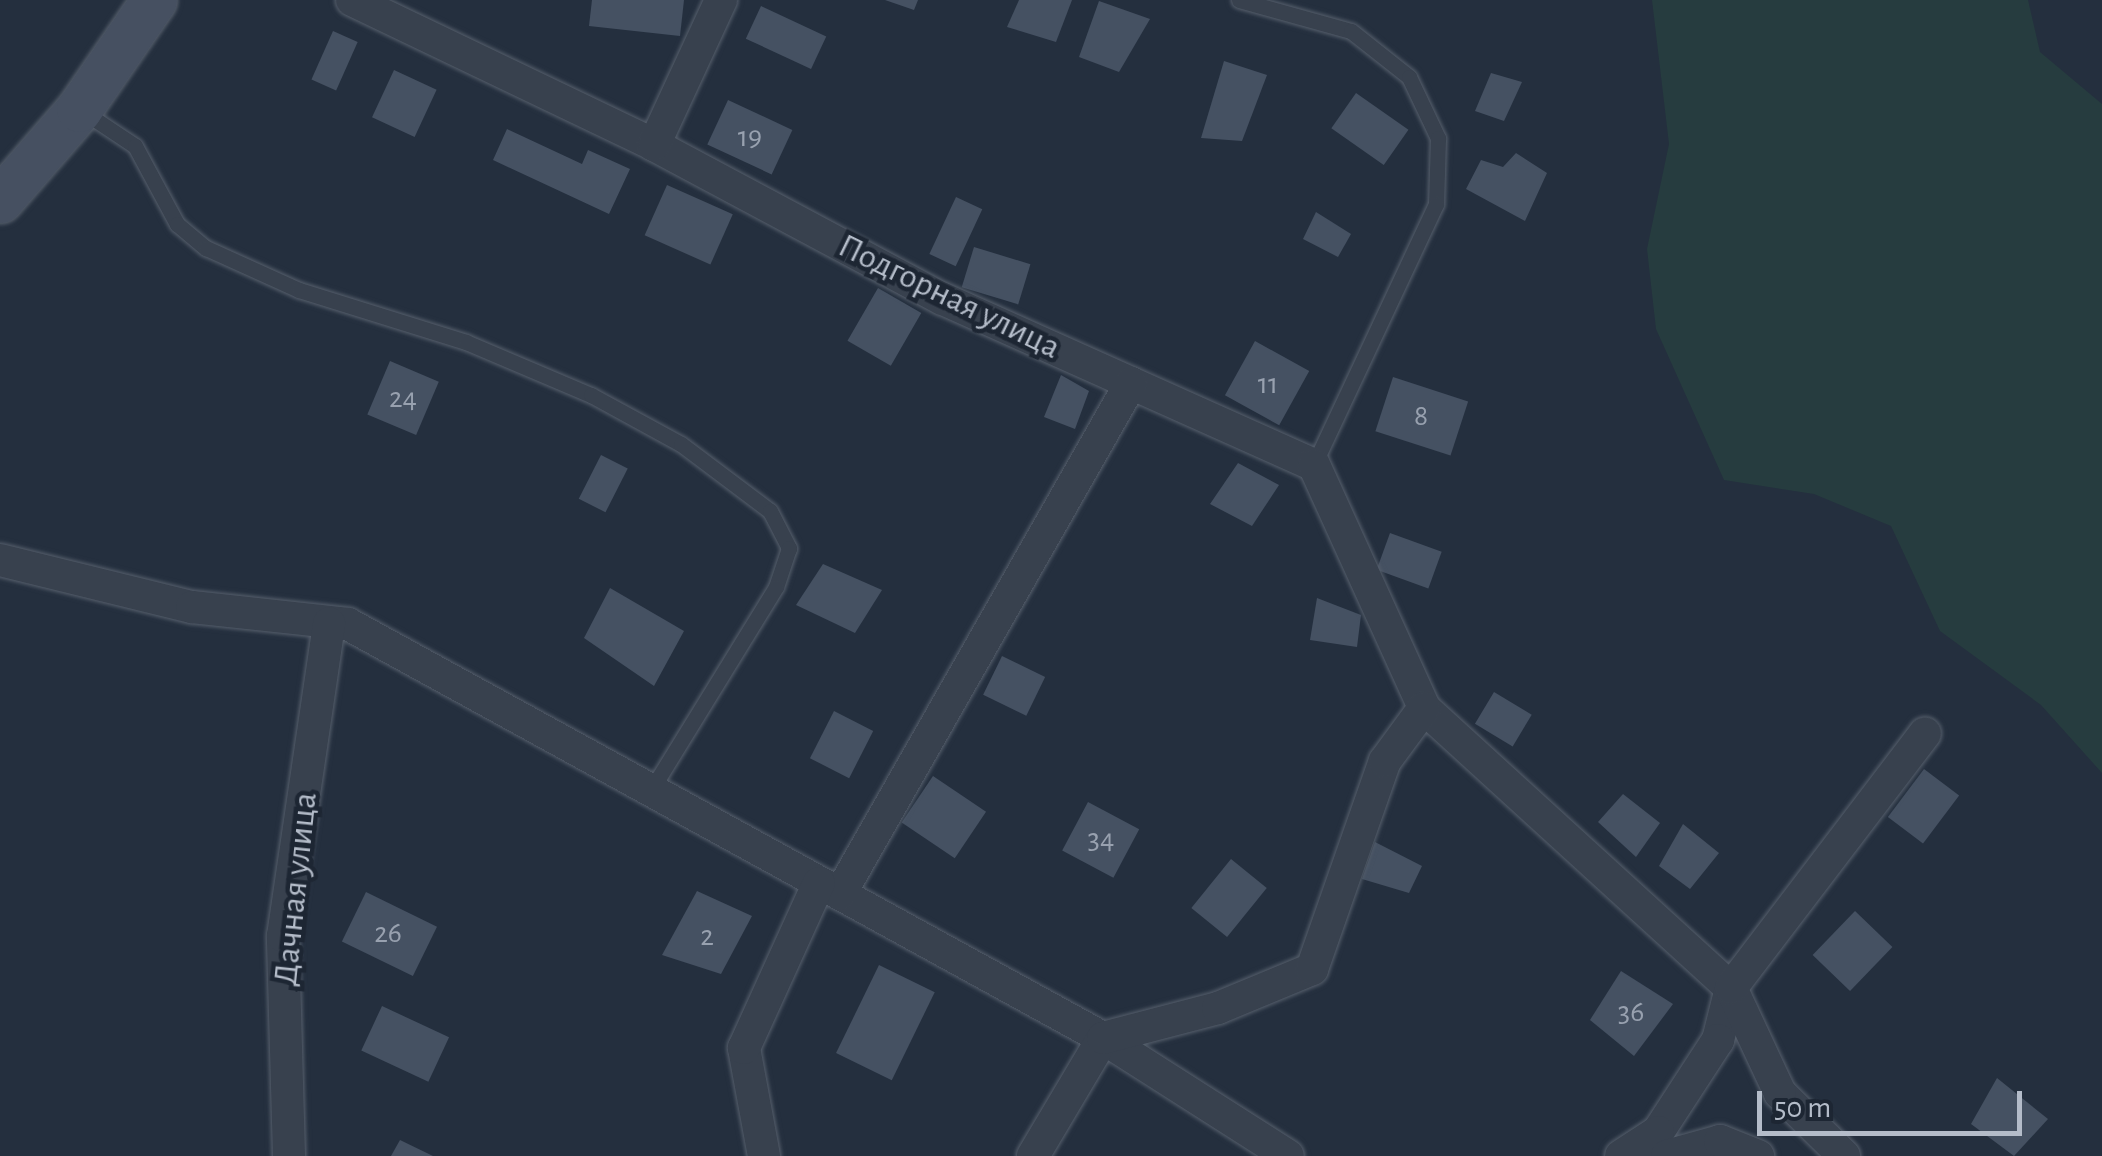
<!DOCTYPE html>
<html>
<head>
<meta charset="utf-8">
<style>
	body { margin:0 }
	#map { position:relative; width:2102px; height:1156px; overflow:hidden; background:#242f3e; font-family:"Alegreya Sans",sans-serif }
	div>[style] { position:absolute }
	.green>* { inset:0; background:#263c3f }
	.building>* { inset:0; background:#455162; transform-origin:0 0 }
	.roads { filter:drop-shadow(0 0 2px #565f6c) drop-shadow(0 0 2px #565f6c) }
	.lane>* { height:15px; margin:-7.5px; padding:0 7.5px; transform-origin:7.5px; border-radius:7.5px; background:#38414e }
	.street>* { height:32px; margin:-16px; padding:0 16px; transform-origin:16px; border-radius:16px; background:#38414e }
	.secondary>* { height:45px; margin:-22.5px; padding:0 22.5px; transform-origin:22.5px; border-radius:22.5px; background:#465061 }
	span { translate:-50% -50%; white-space:nowrap; text-align:center; line-height:1.15; -webkit-text-stroke:9px #1d2633; paint-order:stroke }
	.number-label { font-size:30px; color:#98a1af }
	.number-label span { -webkit-text-stroke-width:0 }
	.street-label { font-size:35px; color:#b4bcc9 }
	.scale { position:absolute; left:1757px; top:1091px; width:265px; height:45px; box-sizing:border-box; border:5px solid #b4bcc9; border-top:0; padding-left:12px; font-size:30px; line-height:35px; white-space:nowrap; color:#b4bcc9; -webkit-text-stroke:8px #1d2633; paint-order:stroke }
</style>
</head>
<body>
<div id="map">
	<div class="green">
		<i style="clip-path:polygon(1652px 0,2028px 0,2040px 52px,2102px 104px,2102px 773px,2041px 705px,1940px 631px,1891px 526px,1814px 494px,1724px 480px,1656px 329px,1647px 249px,1669px 144px)"></i>
	</div>
	<div class="building">
		<i style="clip-path:polygon(592px 0,684px 0,680px 36px,589px 26px)"></i>
		<i style="clip-path:polygon(885px 0,918px 0,914px 10px)"></i>
		<i style="clip-path:polygon(1019px 0,1072px 0,1056px 42px,1007px 27px)"></i>
		<i style="clip-path:polygon(1099px 1px,1150px 19px,1119px 72px,1079px 57px)"></i>
		<i style="left:761px;top:6px;width:72px;height:36px;rotate:25deg"></i>
		<i style="left:333px;top:31px;width:27px;height:53px;rotate:24deg"></i>
		<i style="clip-path:polygon(1224px 61px,1267px 75px,1242px 141px,1201px 138px)"></i>
		<i style="left:394px;top:70px;width:47px;height:52px;rotate:25deg"></i>
		<i style="clip-path:polygon(1491px 73px,1522px 82px,1504px 121px,1475px 111px)"></i>
		<i style="left:1356px;top:93px;width:64px;height:43px;rotate:35deg"></i>
		<i style="left:728px;top:100px;width:71px;height:49px;rotate:25deg"></i>
		<i style="clip-path:polygon(507px 129px,582px 164px,588px 150px,630px 169px,609px 214px,493px 160px)"></i>
		<i style="clip-path:polygon(1516px 153px,1547px 173px,1525px 221px,1466px 189px,1481px 160px,1503px 167px)"></i>
		<i style="left:667px;top:185px;width:72px;height:55px;rotate:24deg"></i>
		<i style="left:956px;top:197px;width:29px;height:63px;rotate:25deg"></i>
		<i style="clip-path:polygon(1316px 212px,1351px 234px,1338px 257px,1303px 239px)"></i>
		<i style="left:974px;top:247px;width:59px;height:42px;rotate:17deg"></i>
		<i style="left:878px;top:288px;width:50px;height:61px;rotate:30deg"></i>
		<i style="left:1255px;top:341px;width:62px;height:62px;rotate:29deg"></i>
		<i style="left:390px;top:361px;width:53px;height:58px;rotate:23deg"></i>
		<i style="clip-path:polygon(1061px 375px,1089px 391px,1075px 429px,1044px 417px)"></i>
		<i style="left:1393px;top:377px;width:79px;height:57px;rotate:18deg"></i>
		<i style="left:601px;top:455px;width:30px;height:49px;rotate:27deg"></i>
		<i style="clip-path:polygon(1238px 463px,1279px 485px,1252px 526px,1210px 504px)"></i>
		<i style="left:1390px;top:533px;width:55px;height:39px;rotate:20deg"></i>
		<i style="clip-path:polygon(823px 564px,882px 590px,855px 633px,796px 605px)"></i>
		<i style="clip-path:polygon(610px 588px,684px 631px,654px 686px,584px 638px)"></i>
		<i style="clip-path:polygon(1317px 598px,1361px 615px,1357px 647px,1310px 640px)"></i>
		<i style="left:1002px;top:656px;width:48px;height:43px;rotate:26deg"></i>
		<i style="left:1494px;top:692px;width:44px;height:37px;rotate:31deg"></i>
		<i style="left:834px;top:711px;width:44px;height:53px;rotate:27deg"></i>
		<i style="left:1924px;top:769px;width:44px;height:60px;rotate:37deg"></i>
		<i style="left:933px;top:776px;width:64px;height:56px;rotate:34deg"></i>
		<i style="clip-path:polygon(1623px 794px,1660px 823px,1636px 857px,1598px 822px)"></i>
		<i style="left:1088px;top:802px;width:58px;height:55px;rotate:28deg"></i>
		<i style="clip-path:polygon(1683px 824px,1719px 853px,1690px 889px,1659px 866px)"></i>
		<i style="clip-path:polygon(1375px 842px,1422px 866px,1409px 893px,1362px 879px)"></i>
		<i style="left:1231px;top:859px;width:46px;height:63px;rotate:39deg"></i>
		<i style="clip-path:polygon(697px 891px,752px 916px,721px 974px,662px 955px)"></i>
		<i style="left:366px;top:892px;width:79px;height:55px;rotate:26deg"></i>
		<i style="left:1855px;top:911px;width:52px;height:61px;rotate:44deg"></i>
		<i style="left:879px;top:965px;width:62px;height:98px;rotate:26deg"></i>
		<i style="clip-path:polygon(1621px 971px,1673px 1004px,1634px 1056px,1590px 1020px)"></i>
		<i style="left:382px;top:1006px;width:74px;height:49px;rotate:25deg"></i>
		<i style="clip-path:polygon(1997px 1078px,2048px 1119px,2014px 1156px,1971px 1124px)"></i>
		<i style="clip-path:polygon(400px 1140px,433px 1156px,391px 1156px)"></i>
	</div>
	<div class="roads">
		<div class="lane">
			<i style="left:1239px;top:0;width:116px;rotate:15.5deg"></i>
			<i style="left:1351px;top:31px;width:74px;rotate:38.4deg"></i>
			<i style="left:1409px;top:77px;width:68px;rotate:64.6deg"></i>
			<i style="left:1438px;top:138px;width:66px;rotate:91.7deg"></i>
			<i style="left:1436px;top:204px;width:288px;rotate:115.1deg"></i>
			<i style="left:81px;top:110px;width:65px;rotate:33.7deg"></i>
			<i style="left:135px;top:146px;width:89px;rotate:61.7deg"></i>
			<i style="left:177px;top:224px;width:38px;rotate:40deg"></i>
			<i style="left:206px;top:248px;width:102px;rotate:24.3deg"></i>
			<i style="left:299px;top:290px;width:175px;rotate:17.3deg"></i>
			<i style="left:466px;top:342px;width:136px;rotate:23deg"></i>
			<i style="left:591px;top:395px;width:102px;rotate:28.6deg"></i>
			<i style="left:681px;top:444px;width:111px;rotate:37deg"></i>
			<i style="left:770px;top:511px;width:42px;rotate:62.8deg"></i>
			<i style="left:789px;top:548px;width:41px;rotate:108.4deg"></i>
			<i style="left:776px;top:587px;width:235px;rotate:121.6deg"></i>
		</div>
		<div class="street">
			<i style="left:352px;top:0;width:335px;rotate:25.6deg"></i>
			<i style="left:654px;top:145px;width:327px;rotate:28.1deg"></i>
			<i style="left:943px;top:299px;width:406px;rotate:24.1deg"></i>
			<i style="left:1314px;top:465px;width:267px;rotate:65.6deg"></i>
			<i style="left:1424px;top:708px;width:416px;rotate:42.4deg"></i>
			<i style="left:1731px;top:988px;width:54px;rotate:104deg"></i>
			<i style="left:1718px;top:1040px;width:110px;rotate:123.1deg"></i>
			<i style="left:1658px;top:1132px;width:44px;rotate:147deg"></i>
			<i style="left:654px;top:145px;width:160px;rotate:-65.2deg"></i>
			<i style="left:0;top:560px;width:198px;rotate:13.8deg"></i>
			<i style="left:192px;top:607px;width:157px;rotate:6.2deg"></i>
			<i style="left:348px;top:624px;width:861px;rotate:28.74deg"></i>
			<i style="left:1103px;top:1038px;width:219px;rotate:32.5deg"></i>
			<i style="left:840px;top:894px;width:588px;rotate:-60.34deg"></i>
			<i style="left:289px;top:1156px;width:220px;rotate:-91.6deg"></i>
			<i style="left:283px;top:936px;width:316px;rotate:-81.6deg"></i>
			<i style="left:764px;top:1156px;width:110px;rotate:-100.5deg"></i>
			<i style="left:744px;top:1048px;width:181px;rotate:-65.6deg"></i>
			<i style="left:1033px;top:1156px;width:137px;rotate:-59.3deg"></i>
			<i style="left:1103px;top:1038px;width:119px;rotate:-14.6deg"></i>
			<i style="left:1218px;top:1008px;width:102px;rotate:-22.5deg"></i>
			<i style="left:1312px;top:969px;width:220px;rotate:-70.7deg"></i>
			<i style="left:1385px;top:761px;width:66px;rotate:-53.7deg"></i>
			<i style="left:1667px;top:1156px;width:55px;rotate:-15.8deg"></i>
			<i style="left:1720px;top:1141px;width:41px;rotate:21.5deg"></i>
			<i style="left:1844px;top:1156px;width:90px;rotate:-135.5deg"></i>
			<i style="left:1780px;top:1093px;width:116px;rotate:-115deg"></i>
			<i style="left:1731px;top:988px;width:320px;rotate:-52.7deg"></i>
		</div>
		<div class="secondary">
			<i style="left:0;top:200px;width:121px;rotate:-49deg"></i>
			<i style="left:79px;top:109px;width:132px;rotate:-55.5deg"></i>
		</div>
	</div>
	<div class="number-label">
		<span style="left:750px;top:137px">19</span>
		<span style="left:1268px;top:384px">11</span>
		<span style="left:403px;top:398px">24</span>
		<span style="left:1421px;top:416px">8</span>
		<span style="left:1101px;top:839px">34</span>
		<span style="left:388px;top:933px">26</span>
		<span style="left:707px;top:936px">2</span>
		<span style="left:1631px;top:1012px">36</span>
	</div>
	<div class="street-label">
		<span style="left:949px;top:297px;rotate:26deg">Подгорная улица</span>
		<span style="left:296px;top:889px;rotate:-84deg">Дачная улица</span>
	</div>
	<div class="scale">50 m</div>
</div>
</body>
</html>
